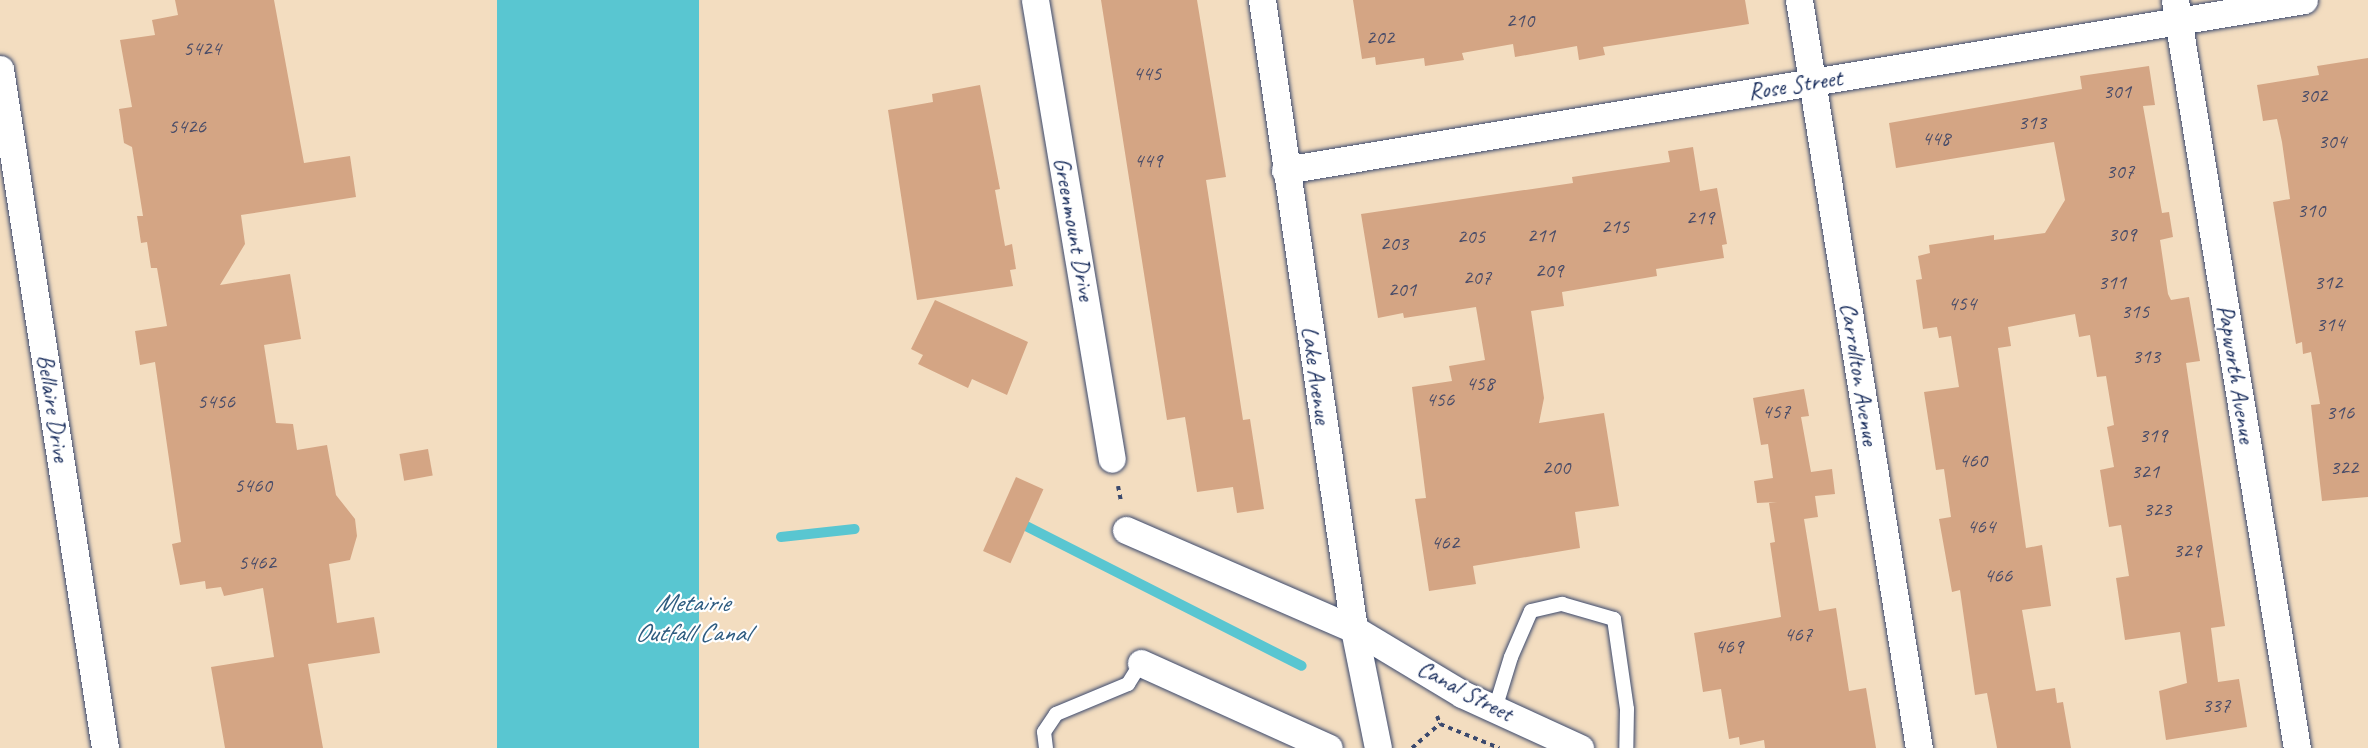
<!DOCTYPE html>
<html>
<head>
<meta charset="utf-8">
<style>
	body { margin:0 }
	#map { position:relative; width:2368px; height:748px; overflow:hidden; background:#f3ddc0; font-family:Caveat,sans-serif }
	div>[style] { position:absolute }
	.water>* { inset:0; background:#59c6d1; transform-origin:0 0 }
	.stream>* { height:10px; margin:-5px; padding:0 5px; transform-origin:5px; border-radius:5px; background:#59c6d1 }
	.building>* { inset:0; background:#d4a584; transform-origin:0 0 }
	.path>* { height:4px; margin-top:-2px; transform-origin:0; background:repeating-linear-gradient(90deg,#3b496d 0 4.5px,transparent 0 9px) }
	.roads { filter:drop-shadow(0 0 2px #3b496d) drop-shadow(0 0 2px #3b496d) }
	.lane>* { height:14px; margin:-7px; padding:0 7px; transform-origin:7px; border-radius:7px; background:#fff }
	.street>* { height:27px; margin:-13.5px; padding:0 13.5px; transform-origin:13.5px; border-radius:13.5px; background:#fff }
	span { translate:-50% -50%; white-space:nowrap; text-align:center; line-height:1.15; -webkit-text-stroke:4.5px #fff; paint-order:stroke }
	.number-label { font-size:21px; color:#494c68 }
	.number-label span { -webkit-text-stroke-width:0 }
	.street-label { font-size:24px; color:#1b2f5e }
	.water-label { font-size:26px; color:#2e5c80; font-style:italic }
</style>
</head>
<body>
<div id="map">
	<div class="water">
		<i style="left:497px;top:0;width:202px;height:756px"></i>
	</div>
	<div class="stream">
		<i style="left:1026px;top:526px;width:309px;rotate:26.9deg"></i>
		<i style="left:781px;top:537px;width:74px;rotate:-6.2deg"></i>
	</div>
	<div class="building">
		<i style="clip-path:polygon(175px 0,274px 0,304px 163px,350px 156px,356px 197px,241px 215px,245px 244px,220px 285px,290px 274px,301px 339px,264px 345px,276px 423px,293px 424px,297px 450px,327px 445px,336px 495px,355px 519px,357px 536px,350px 560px,329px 564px,337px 623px,374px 617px,380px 653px,308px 664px,323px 748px,225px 748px,211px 667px,274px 657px,263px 588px,224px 596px,221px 587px,206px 589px,205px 581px,180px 585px,172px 544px,181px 542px,155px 362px,140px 365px,135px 331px,167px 326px,157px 268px,151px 268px,147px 242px,141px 243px,137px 216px,143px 216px,132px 147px,124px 143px,119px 109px,132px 107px,120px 40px,155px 35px,152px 20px,178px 15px)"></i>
		<i style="clip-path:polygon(1101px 0,1197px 0,1226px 177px,1206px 180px,1243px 420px,1250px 419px,1264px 509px,1237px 513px,1233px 487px,1197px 492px,1185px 417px,1167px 420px)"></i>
		<i style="clip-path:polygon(1353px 0,1745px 0,1749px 24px,1603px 47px,1605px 55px,1579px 60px,1577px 46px,1515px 57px,1513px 44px,1462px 53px,1464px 60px,1425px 66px,1424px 58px,1376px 65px,1375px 57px,1362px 59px)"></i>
		<i style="clip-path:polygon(2368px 58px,2368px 497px,2322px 501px,2311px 405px,2320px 404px,2311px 352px,2303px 354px,2302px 342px,2296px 344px,2273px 202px,2290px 199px,2282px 142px,2277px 119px,2263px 121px,2257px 85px,2319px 75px,2317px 66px)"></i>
		<i style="clip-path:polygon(2149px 66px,2155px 105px,2143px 106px,2162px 213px,2169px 212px,2173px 237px,2160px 240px,2168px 294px,2171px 300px,2189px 297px,2200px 361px,2186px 363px,2225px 626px,2211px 628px,2218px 682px,2239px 679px,2247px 727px,2166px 740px,2159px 691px,2187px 683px,2180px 632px,2125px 640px,2116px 578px,2129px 576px,2121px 525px,2109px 527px,2100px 470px,2114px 467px,2107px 427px,2114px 425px,2106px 376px,2097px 377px,2090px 335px,2079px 337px,2075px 314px,2008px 327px,2011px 346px,1998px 348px,2026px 548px,2042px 545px,2051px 606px,2022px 610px,2036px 691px,2055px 688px,2057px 703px,2063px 702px,2071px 748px,1997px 748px,1987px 693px,1975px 695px,1960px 590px,1952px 592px,1939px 519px,1951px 517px,1944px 469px,1936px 470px,1924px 392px,1959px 387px,1951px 336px,1939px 338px,1937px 327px,1923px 329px,1916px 280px,1922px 279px,1918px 256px,1930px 253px,1929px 245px,1994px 235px,1994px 240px,2045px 233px,2065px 200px,2054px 142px,1896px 168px,1889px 123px,2082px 89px,2080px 76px)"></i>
		<i style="clip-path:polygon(980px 85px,1000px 189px,995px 190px,1005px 246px,1012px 244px,1016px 269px,1010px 270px,1013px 286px,917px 300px,888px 110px,933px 102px,932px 94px)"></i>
		<i style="clip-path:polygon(1693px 147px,1700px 191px,1717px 188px,1727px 244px,1722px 245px,1724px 258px,1656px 269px,1657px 276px,1562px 292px,1564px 306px,1531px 311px,1544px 398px,1539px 423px,1604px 413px,1619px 506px,1575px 512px,1580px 548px,1473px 566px,1476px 584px,1429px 591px,1415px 499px,1426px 498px,1412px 387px,1452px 381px,1449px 366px,1485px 360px,1476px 307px,1404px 318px,1403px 313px,1378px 318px,1361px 214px,1573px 183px,1572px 177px,1670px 162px,1668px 151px)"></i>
		<i style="clip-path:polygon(935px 300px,1028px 342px,1007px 395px,972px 379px,968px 388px,918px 364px,923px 355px,911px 349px)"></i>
		<i style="clip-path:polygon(1804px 389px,1809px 416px,1801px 417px,1811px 472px,1832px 469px,1835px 494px,1815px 496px,1818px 517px,1804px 519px,1819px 611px,1836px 608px,1849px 691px,1866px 688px,1876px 748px,1765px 748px,1764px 740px,1740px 745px,1739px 737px,1729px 739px,1721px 689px,1703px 692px,1694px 633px,1781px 617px,1770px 543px,1775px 542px,1769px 503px,1777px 502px,1757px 503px,1754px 481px,1773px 478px,1768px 444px,1761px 445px,1753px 398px)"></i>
		<i style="left:428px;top:449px;width:27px;height:29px;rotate:80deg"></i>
		<i style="left:1016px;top:477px;width:30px;height:81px;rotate:24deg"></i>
	</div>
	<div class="path">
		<i style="left:1118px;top:486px;width:16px;rotate:79deg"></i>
		<i style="left:1437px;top:716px;width:9px;rotate:69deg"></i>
		<i style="left:1440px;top:724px;width:64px;rotate:22.1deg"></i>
		<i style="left:1412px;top:748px;width:37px;rotate:-41deg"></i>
	</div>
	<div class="roads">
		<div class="lane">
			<i style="left:1495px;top:709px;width:54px;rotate:-72.9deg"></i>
			<i style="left:1511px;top:657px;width:50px;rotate:-66.5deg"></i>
			<i style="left:1531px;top:611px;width:32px;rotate:-13deg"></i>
			<i style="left:1562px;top:604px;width:54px;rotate:16.1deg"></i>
			<i style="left:1614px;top:619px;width:91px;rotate:81.8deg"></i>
			<i style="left:1627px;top:709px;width:39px;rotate:91deg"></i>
			<i style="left:1046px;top:748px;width:16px;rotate:-97deg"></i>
			<i style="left:1044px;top:732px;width:22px;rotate:-56deg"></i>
			<i style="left:1056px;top:714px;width:78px;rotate:-22.6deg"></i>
			<i style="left:1128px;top:684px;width:25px;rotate:-58deg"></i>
		</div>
		<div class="street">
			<i style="left:1035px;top:0;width:465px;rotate:80.5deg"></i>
			<i style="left:1262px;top:0;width:636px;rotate:81.68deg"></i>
			<i style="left:1354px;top:629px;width:121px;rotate:78.6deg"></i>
			<i style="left:1799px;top:0;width:758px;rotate:80.89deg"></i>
			<i style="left:2175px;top:0;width:758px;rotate:80.74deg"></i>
			<i style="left:0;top:69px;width:687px;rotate:81.21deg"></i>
			<i style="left:1285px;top:170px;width:1033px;rotate:-9.47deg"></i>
			<i style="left:1126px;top:530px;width:249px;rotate:23.5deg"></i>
			<i style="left:1354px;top:629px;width:126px;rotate:31deg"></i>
			<i style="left:1462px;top:694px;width:130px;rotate:24.6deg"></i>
			<i style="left:1141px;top:663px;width:206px;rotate:24.3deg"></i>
		</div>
	</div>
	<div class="number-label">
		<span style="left:1520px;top:20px">210</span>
		<span style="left:1380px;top:37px">202</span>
		<span style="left:202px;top:48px">5424</span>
		<span style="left:1147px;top:73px">445</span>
		<span style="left:2117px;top:91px">301</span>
		<span style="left:2313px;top:95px">302</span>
		<span style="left:2032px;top:122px">313</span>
		<span style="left:187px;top:126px">5426</span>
		<span style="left:1936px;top:138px">448</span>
		<span style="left:2332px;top:141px">304</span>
		<span style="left:1148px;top:160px">449</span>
		<span style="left:2120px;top:171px">307</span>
		<span style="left:2311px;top:210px">310</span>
		<span style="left:1700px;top:217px">219</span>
		<span style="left:1615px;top:226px">215</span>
		<span style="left:2122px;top:234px">309</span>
		<span style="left:1541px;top:235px">211</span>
		<span style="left:1471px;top:236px">205</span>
		<span style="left:1394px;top:243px">203</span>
		<span style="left:1549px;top:270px">209</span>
		<span style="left:1477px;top:277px">207</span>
		<span style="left:2112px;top:282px">311</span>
		<span style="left:2328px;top:282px">312</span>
		<span style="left:1402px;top:289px">201</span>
		<span style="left:1962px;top:303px">454</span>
		<span style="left:2135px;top:311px">315</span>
		<span style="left:2330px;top:324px">314</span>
		<span style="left:2146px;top:356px">313</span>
		<span style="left:1480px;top:383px">458</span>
		<span style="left:1440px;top:399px">456</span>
		<span style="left:216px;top:401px">5456</span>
		<span style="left:1776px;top:411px">457</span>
		<span style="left:2340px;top:412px">316</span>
		<span style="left:2153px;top:435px">319</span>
		<span style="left:1973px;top:460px">460</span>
		<span style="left:1556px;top:467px">200</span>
		<span style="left:2344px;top:467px">322</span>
		<span style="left:2145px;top:471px">321</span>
		<span style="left:253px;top:485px">5460</span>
		<span style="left:2157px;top:509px">323</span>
		<span style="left:1981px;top:526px">464</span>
		<span style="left:1445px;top:542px">462</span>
		<span style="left:2187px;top:550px">329</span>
		<span style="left:257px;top:562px">5462</span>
		<span style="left:1998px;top:575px">466</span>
		<span style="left:1798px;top:634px">467</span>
		<span style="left:1729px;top:646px">469</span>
		<span style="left:2216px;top:705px">337</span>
	</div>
	<div class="street-label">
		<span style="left:1795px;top:85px;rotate:-9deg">Rose Street</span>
		<span style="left:1074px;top:229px;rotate:80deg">Greenmount Drive</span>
		<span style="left:1859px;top:374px;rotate:81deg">Carrollton Avenue</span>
		<span style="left:2236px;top:374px;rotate:81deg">Papworth Avenue</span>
		<span style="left:1316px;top:375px;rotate:82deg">Lake Avenue</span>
		<span style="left:53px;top:408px;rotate:81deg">Bellaire Drive</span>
		<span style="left:1465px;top:691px;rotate:28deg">Canal Street</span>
	</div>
	<div class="water-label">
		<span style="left:692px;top:618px">Metairie<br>Outfall Canal</span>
	</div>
</div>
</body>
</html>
